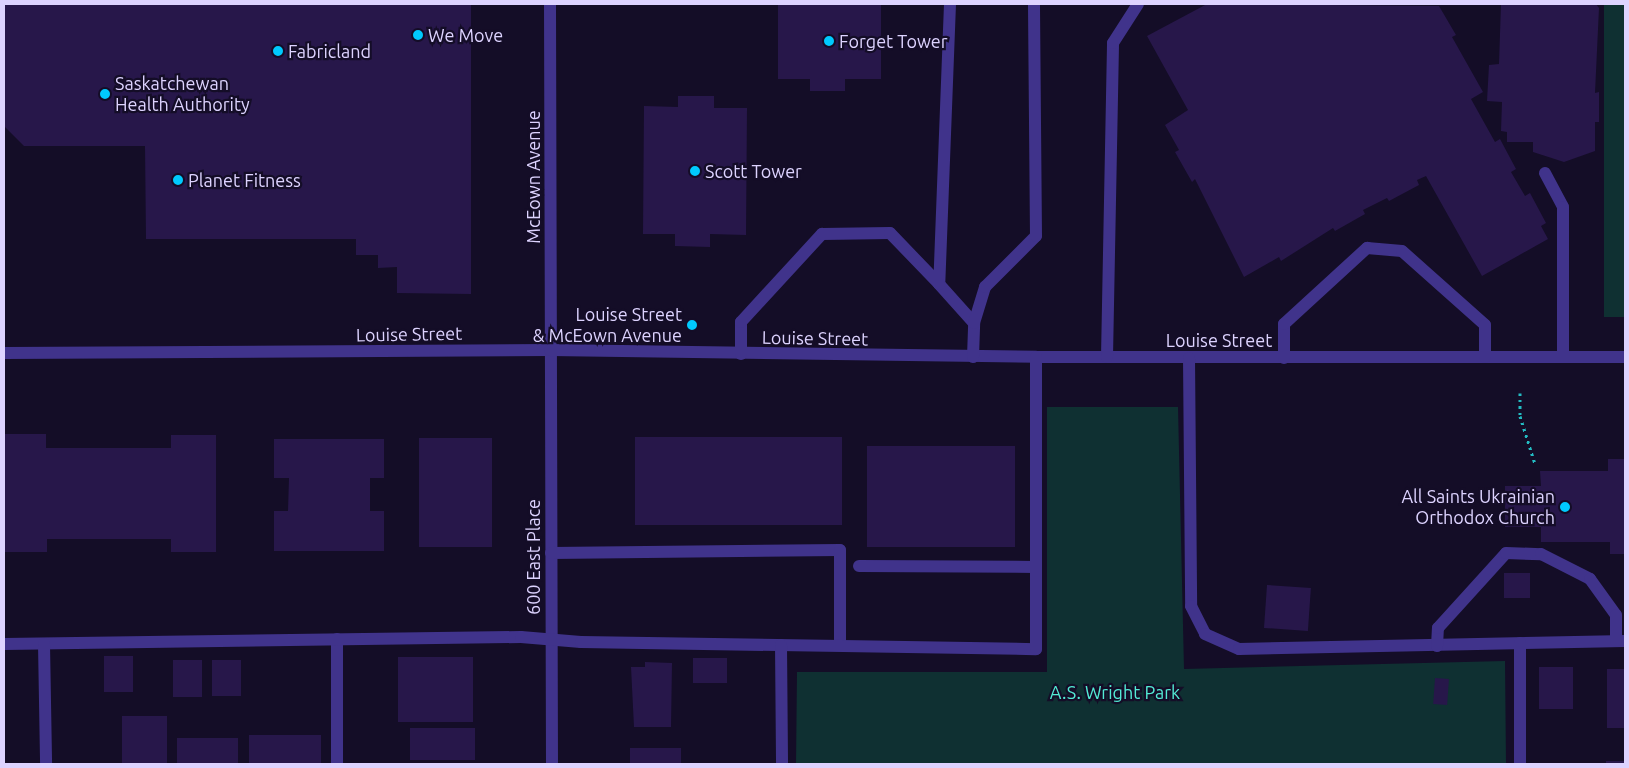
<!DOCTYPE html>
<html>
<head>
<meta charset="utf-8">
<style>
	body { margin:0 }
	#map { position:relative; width:1629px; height:768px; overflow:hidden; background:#140d27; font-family:Ubuntu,sans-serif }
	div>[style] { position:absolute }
	.green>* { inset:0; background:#0f3032; transform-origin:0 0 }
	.building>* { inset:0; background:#27174a; transform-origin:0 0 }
	.path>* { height:3px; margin-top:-1.5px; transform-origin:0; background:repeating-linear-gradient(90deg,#23bcc3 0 2.5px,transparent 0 6.5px) }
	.minor>* { height:12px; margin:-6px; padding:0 6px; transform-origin:6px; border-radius:6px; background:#40338b }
	.dots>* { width:14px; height:14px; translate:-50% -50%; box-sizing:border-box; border:2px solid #140d27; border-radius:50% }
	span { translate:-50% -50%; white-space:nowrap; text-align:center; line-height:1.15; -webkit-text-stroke:4.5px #140d27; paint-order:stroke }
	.poi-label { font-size:18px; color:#ddd3ff }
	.left { translate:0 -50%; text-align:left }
	.right { translate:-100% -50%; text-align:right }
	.street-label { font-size:18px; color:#ddd3ff }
	.park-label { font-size:18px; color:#53ebd5 }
	.frame { position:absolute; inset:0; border:5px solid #ddd3ff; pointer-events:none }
</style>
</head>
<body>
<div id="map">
	<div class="green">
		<i style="left:1604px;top:4px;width:21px;height:313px"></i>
		<i style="clip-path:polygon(1047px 407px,1178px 407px,1184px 669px,1505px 661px,1506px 764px,796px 764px,797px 672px,1047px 672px)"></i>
	</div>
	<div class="building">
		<i style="clip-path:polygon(4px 4px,471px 4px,471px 294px,397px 293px,397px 267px,378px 268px,378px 255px,356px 255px,356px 239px,146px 239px,145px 146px,24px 146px,4px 126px)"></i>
		<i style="clip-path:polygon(778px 4px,881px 4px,881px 79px,845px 79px,845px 91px,810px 91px,810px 79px,778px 79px)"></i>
		<i style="clip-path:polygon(1207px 4px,1439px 6px,1456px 35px,1452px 37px,1483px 92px,1471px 99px,1495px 142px,1500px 139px,1516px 169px,1511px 172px,1525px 196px,1530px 193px,1546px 223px,1541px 226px,1548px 239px,1482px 276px,1426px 176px,1417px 180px,1419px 185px,1389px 201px,1387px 198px,1363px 210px,1365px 214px,1335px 231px,1333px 228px,1281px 261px,1279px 257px,1244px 277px,1195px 179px,1192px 182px,1175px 152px,1179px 150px,1165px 125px,1188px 110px,1147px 36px)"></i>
		<i style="clip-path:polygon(1501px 4px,1596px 4px,1599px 8px,1595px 93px,1599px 92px,1599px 122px,1595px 122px,1595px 151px,1564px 162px,1533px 152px,1533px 142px,1507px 142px,1507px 132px,1501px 131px,1502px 102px,1487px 101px,1489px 65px,1499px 64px)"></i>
		<i style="clip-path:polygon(678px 96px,714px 96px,714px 108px,747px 108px,746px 235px,710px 234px,710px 247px,675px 246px,675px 234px,643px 234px,644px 106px,678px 107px)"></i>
		<i style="clip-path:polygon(4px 434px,46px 434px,46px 448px,171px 448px,171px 435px,216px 435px,216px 552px,171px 552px,171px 539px,47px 539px,47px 552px,4px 552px)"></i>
		<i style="left:635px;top:437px;width:207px;height:88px"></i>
		<i style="left:419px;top:438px;width:73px;height:109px"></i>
		<i style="clip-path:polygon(274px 439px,384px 439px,384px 478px,370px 478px,370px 511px,384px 511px,384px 551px,274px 551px,274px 511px,288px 511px,289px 478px,274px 478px)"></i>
		<i style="left:867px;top:446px;width:148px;height:101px"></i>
		<i style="clip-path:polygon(1608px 459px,1625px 459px,1625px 554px,1610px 554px,1610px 542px,1541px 542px,1541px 527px,1505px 527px,1505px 486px,1541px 486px,1540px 471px,1608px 471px)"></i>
		<i style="left:1504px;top:573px;width:26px;height:25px"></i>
		<i style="left:1267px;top:585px;width:44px;height:43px;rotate:4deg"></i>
		<i style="left:104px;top:656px;width:29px;height:36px"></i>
		<i style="left:398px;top:657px;width:75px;height:65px"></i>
		<i style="left:727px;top:658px;width:25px;height:34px;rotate:90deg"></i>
		<i style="left:173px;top:660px;width:29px;height:37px"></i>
		<i style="left:212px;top:660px;width:29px;height:36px"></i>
		<i style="clip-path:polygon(645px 662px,672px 663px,671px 727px,634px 727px,631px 667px,645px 667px)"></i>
		<i style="left:1539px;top:667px;width:34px;height:42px"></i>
		<i style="left:1607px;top:669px;width:18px;height:59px"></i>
		<i style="left:1435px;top:678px;width:14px;height:26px;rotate:4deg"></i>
		<i style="left:122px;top:716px;width:45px;height:48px"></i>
		<i style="left:410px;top:728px;width:65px;height:32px"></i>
		<i style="left:249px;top:735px;width:72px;height:29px"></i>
		<i style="left:177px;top:738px;width:61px;height:26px"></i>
		<i style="left:681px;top:748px;width:16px;height:51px;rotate:90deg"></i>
		<i style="left:1606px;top:761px;width:19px;height:3px"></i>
	</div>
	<div class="path">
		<i style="left:1520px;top:393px;width:23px;rotate:90deg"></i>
		<i style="left:1520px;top:416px;width:50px;rotate:72.6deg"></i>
	</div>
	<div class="minor">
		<i style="left:550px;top:4px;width:760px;rotate:89.85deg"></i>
		<i style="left:950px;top:4px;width:280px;rotate:92.2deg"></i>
		<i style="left:939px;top:284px;width:52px;rotate:48.1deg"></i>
		<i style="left:1545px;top:173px;width:38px;rotate:62deg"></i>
		<i style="left:1563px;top:207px;width:150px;rotate:90deg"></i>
		<i style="left:4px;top:353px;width:546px;rotate:-0.31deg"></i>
		<i style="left:550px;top:350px;width:486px;rotate:0.8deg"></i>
		<i style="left:1036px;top:357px;width:589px"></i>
		<i style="left:741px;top:354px;width:32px;rotate:-90deg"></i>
		<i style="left:741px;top:322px;width:120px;rotate:-47.4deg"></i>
		<i style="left:822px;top:234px;width:68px;rotate:-0.8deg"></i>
		<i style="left:890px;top:233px;width:71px;rotate:46.1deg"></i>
		<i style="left:973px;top:357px;width:34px;rotate:-88deg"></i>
		<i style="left:974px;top:323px;width:38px;rotate:-73deg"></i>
		<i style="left:985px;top:287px;width:72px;rotate:-45deg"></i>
		<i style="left:1036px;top:236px;width:232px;rotate:-90.5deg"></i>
		<i style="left:1107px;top:357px;width:314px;rotate:-88.9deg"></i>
		<i style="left:1113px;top:43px;width:46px;rotate:-57.3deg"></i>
		<i style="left:1189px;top:358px;width:248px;rotate:89.5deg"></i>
		<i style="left:1191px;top:606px;width:31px;rotate:63deg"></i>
		<i style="left:1205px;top:634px;width:37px;rotate:24deg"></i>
		<i style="left:1239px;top:649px;width:386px;rotate:-1.2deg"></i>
		<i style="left:1284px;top:358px;width:34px;rotate:-90deg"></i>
		<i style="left:1284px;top:324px;width:113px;rotate:-42.5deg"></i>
		<i style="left:1367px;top:248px;width:35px;rotate:5deg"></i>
		<i style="left:1402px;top:251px;width:111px;rotate:41.7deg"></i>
		<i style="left:1485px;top:325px;width:32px;rotate:90deg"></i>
		<i style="left:551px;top:553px;width:289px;rotate:-0.6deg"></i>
		<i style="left:840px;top:550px;width:94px;rotate:90deg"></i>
		<i style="left:859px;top:566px;width:177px;rotate:0.3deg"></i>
		<i style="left:337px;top:639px;width:125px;rotate:90deg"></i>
		<i style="left:1520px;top:643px;width:121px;rotate:90deg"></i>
		<i style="left:4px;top:644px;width:517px;rotate:-0.78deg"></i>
		<i style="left:521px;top:637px;width:60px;rotate:4.8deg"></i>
		<i style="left:581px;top:642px;width:455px;rotate:0.9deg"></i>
		<i style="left:1036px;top:649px;width:292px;rotate:-90deg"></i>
		<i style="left:44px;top:644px;width:120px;rotate:89deg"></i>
		<i style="left:781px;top:645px;width:119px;rotate:89.5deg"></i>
		<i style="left:1437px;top:646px;width:18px;rotate:-87deg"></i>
		<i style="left:1438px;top:628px;width:101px;rotate:-47.8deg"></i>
		<i style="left:1506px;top:553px;width:35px;rotate:2deg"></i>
		<i style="left:1541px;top:554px;width:55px;rotate:27deg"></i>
		<i style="left:1590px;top:579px;width:44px;rotate:54.2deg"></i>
		<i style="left:1616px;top:615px;width:26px;rotate:90deg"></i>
	</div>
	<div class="dots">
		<i style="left:418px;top:35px;background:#00cafe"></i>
		<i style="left:829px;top:41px;background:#00cafe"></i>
		<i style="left:278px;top:51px;background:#00cafe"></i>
		<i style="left:105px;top:94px;background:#00cafe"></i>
		<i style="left:695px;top:171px;background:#00cafe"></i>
		<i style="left:178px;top:180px;background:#00cafe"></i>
		<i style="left:692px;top:325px;background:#00cafe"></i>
		<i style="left:1565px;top:507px;background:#00cafe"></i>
	</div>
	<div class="poi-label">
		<span class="left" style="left:428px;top:35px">We Move</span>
		<span class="left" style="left:839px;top:41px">Forget Tower</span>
		<span class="left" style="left:288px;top:51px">Fabricland</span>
		<span class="left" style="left:115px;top:94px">Saskatchewan<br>Health Authority</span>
		<span class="left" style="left:705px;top:171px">Scott Tower</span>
		<span class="left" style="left:188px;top:180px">Planet Fitness</span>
		<span class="right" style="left:682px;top:325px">Louise Street<br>&amp; McEown Avenue</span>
		<span class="right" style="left:1555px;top:507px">All Saints Ukrainian<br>Orthodox Church</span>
	</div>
	<div class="street-label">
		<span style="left:533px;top:177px;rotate:-90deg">McEown Avenue</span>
		<span style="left:409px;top:334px;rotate:-1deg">Louise Street</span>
		<span style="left:815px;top:338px;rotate:1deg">Louise Street</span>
		<span style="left:1219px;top:340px">Louise Street</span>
		<span style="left:533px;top:557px;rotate:-90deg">600 East Place</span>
	</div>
	<div class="park-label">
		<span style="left:1115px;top:692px">A.S. Wright Park</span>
	</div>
	<div class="frame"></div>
</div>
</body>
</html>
